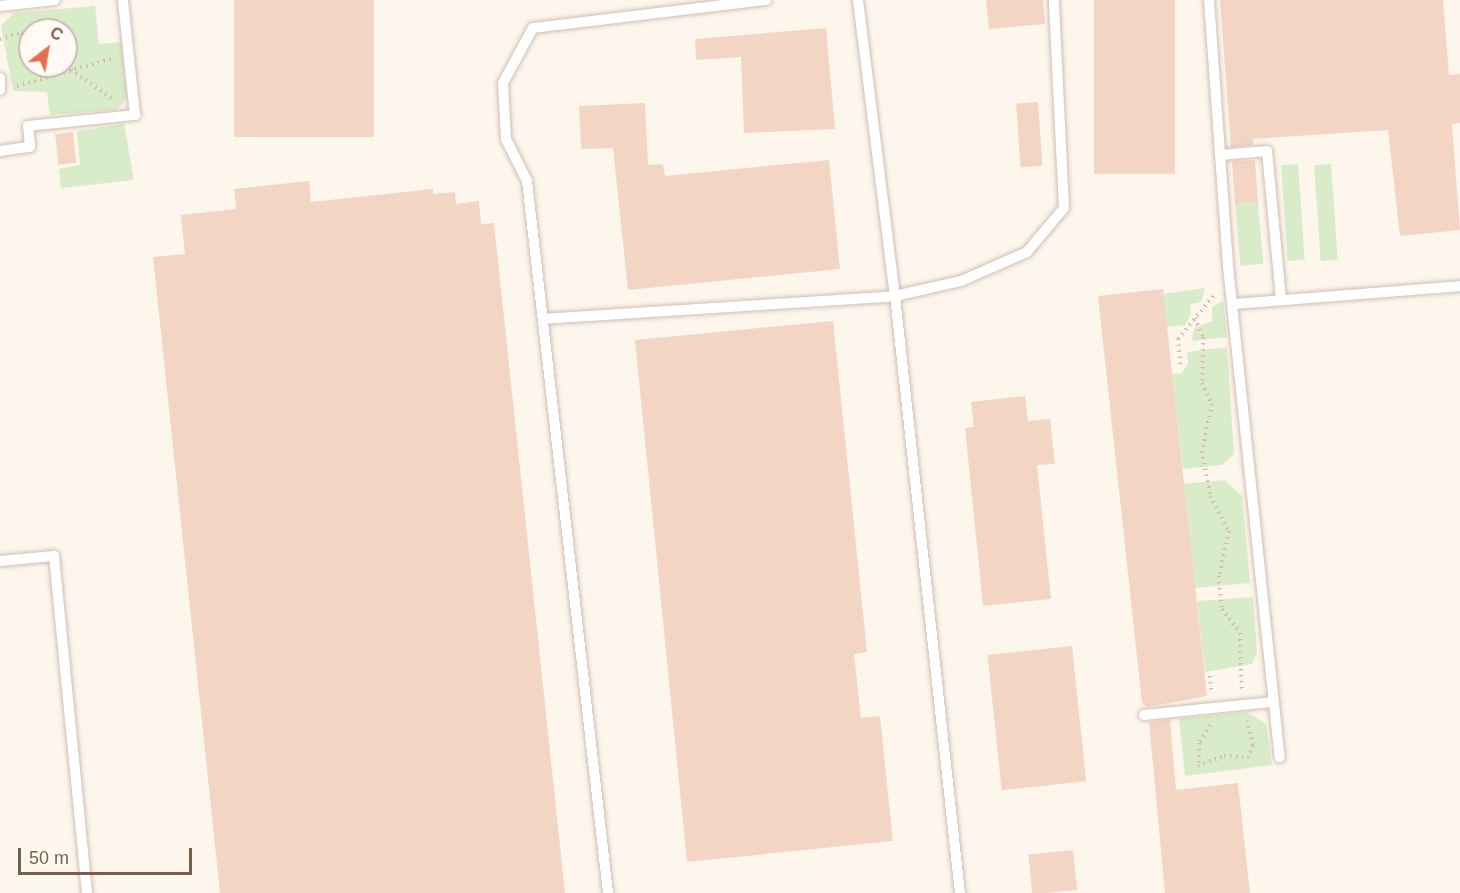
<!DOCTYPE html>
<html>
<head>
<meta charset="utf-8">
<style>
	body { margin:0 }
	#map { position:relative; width:1460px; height:893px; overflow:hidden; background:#fdf6ec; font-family:Arial,sans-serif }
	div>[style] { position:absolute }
	.green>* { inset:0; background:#d8ecc9; transform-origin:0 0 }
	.building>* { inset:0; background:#f3d5c3; transform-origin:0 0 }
	.path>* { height:4px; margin-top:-2px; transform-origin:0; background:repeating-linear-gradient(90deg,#d9b8a5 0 1.5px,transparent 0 6px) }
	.roads { filter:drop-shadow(0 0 2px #d1beb0) drop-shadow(0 0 2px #d1beb0) }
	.service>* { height:10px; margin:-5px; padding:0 5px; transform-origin:5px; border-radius:5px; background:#fff }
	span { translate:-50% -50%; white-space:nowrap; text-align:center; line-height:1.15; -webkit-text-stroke:4.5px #fffaf3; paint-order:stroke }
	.north { position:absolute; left:18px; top:18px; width:60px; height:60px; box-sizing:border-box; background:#fffaf3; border:2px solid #cabbb1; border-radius:50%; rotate:31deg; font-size:16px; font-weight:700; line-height:24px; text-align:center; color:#7a5c4d }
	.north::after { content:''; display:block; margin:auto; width:21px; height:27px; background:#e76f51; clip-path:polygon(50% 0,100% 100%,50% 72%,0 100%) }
	.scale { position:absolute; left:18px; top:848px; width:174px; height:27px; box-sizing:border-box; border:3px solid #7a5c4d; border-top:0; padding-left:8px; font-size:18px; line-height:21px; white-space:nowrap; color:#7a5c4d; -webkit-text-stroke:4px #fffaf3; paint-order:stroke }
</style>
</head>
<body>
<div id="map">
	<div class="green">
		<i style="clip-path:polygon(evenodd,95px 6px,99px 44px,121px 42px,127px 98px,117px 110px,50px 115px,47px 92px,13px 91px,1px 26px,14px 13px,95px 6px,30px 30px,66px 30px,66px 66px,30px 66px,30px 30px)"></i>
		<i style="clip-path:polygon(124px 124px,134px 180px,61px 188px,59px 169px,80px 165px,77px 131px)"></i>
		<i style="left:1298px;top:164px;width:96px;height:17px;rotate:86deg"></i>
		<i style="left:1331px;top:164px;width:96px;height:17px;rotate:86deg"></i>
		<i style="left:1258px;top:203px;width:61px;height:23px;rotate:85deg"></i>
		<i style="clip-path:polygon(1205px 288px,1201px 302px,1190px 304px,1191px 315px,1185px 325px,1167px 327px,1163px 294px)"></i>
		<i style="clip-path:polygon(1223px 301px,1227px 337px,1192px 341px,1194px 328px,1212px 321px,1212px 307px)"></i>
		<i style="clip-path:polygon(1227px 347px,1234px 454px,1222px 465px,1183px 469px,1172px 374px,1182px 373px,1188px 364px,1187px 352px)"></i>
		<i style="clip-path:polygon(1224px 480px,1242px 496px,1250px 583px,1195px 588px,1184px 484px)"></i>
		<i style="clip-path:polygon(1253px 597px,1257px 653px,1252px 664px,1205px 672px,1197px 601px)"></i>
		<i style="clip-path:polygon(1246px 712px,1266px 724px,1272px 765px,1185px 776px,1179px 719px)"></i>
	</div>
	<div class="building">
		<i style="left:234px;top:0;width:140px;height:137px"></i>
		<i style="clip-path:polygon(986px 0,1043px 0,1045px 24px,989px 29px)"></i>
		<i style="left:1094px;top:0;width:81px;height:174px"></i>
		<i style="clip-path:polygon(1220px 0,1443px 0,1449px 75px,1460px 74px,1460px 123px,1452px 124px,1460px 230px,1400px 236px,1388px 130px,1253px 139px,1253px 145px,1231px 147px)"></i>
		<i style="clip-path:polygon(826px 28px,835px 129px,744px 133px,741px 57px,696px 60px,695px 39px)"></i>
		<i style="left:1038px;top:102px;width:64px;height:22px;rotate:86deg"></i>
		<i style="clip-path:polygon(645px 103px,648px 165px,663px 164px,665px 176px,829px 160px,840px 269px,628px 290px,613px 148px,581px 149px,579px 106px)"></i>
		<i style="left:73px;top:132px;width:31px;height:18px;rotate:84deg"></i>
		<i style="left:1255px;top:160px;width:43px;height:23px;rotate:86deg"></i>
		<i style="clip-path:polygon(309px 181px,311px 202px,433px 189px,433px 194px,455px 192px,456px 204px,479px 201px,481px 224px,494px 223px,565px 893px,220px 893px,153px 257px,185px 254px,181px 215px,236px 209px,234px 189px)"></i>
		<i style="clip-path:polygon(1163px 289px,1207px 696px,1147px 707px,1142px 703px,1098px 296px)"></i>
		<i style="clip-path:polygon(833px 321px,867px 652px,854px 654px,861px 718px,880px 716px,893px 841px,687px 862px,635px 340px)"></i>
		<i style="clip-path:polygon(1025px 396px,1028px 421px,1050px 419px,1055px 464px,1037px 465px,1051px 599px,983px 606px,965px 428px,974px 427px,971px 402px)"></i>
		<i style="left:1072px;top:646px;width:136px;height:85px;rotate:84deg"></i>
		<i style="clip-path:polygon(1170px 720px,1176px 790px,1238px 783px,1250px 893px,1165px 893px,1149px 722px)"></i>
		<i style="left:1073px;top:850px;width:40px;height:45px;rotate:84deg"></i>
	</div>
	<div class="path">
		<i style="left:0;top:39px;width:22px;rotate:-16deg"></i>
		<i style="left:21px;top:33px;width:11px;rotate:34deg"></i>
		<i style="left:66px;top:66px;width:59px;rotate:35.3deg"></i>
		<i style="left:17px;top:86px;width:101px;rotate:-16.1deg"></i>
		<i style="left:1195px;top:318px;width:21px;rotate:67deg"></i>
		<i style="left:1203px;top:337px;width:46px;rotate:91.2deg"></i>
		<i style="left:1202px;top:383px;width:23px;rotate:65deg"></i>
		<i style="left:1212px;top:404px;width:48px;rotate:102deg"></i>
		<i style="left:1202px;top:451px;width:46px;rotate:79.9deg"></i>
		<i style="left:1210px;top:496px;width:40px;rotate:62deg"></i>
		<i style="left:1229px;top:531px;width:46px;rotate:102.5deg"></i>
		<i style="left:1219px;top:576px;width:33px;rotate:85deg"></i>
		<i style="left:1222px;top:609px;width:30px;rotate:53deg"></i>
		<i style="left:1240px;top:633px;width:57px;rotate:88deg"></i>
		<i style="left:1180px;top:364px;width:25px;rotate:-95deg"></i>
		<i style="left:1178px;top:339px;width:57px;rotate:-50.7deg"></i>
		<i style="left:1210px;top:676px;width:18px;rotate:84deg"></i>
		<i style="left:1210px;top:725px;width:21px;rotate:121deg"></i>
		<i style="left:1199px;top:743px;width:23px;rotate:92deg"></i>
		<i style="left:1198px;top:766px;width:28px;rotate:-21deg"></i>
		<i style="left:1224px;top:756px;width:24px;rotate:5deg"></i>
		<i style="left:1248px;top:758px;width:14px;rotate:-69deg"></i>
		<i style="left:1253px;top:745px;width:25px;rotate:-104deg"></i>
	</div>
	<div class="roads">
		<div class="service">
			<i style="left:858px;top:0;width:298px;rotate:82.9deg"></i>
			<i style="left:895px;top:296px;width:68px;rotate:-12.8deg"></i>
			<i style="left:961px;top:281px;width:72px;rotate:-23.7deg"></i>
			<i style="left:1027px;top:252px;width:57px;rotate:-49.9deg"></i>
			<i style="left:1064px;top:208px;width:208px;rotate:-92.8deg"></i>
			<i style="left:1209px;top:0;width:267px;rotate:85.9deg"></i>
			<i style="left:1228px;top:266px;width:494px;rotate:84deg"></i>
			<i style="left:0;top:6px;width:55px;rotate:-6.2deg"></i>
			<i style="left:0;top:78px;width:12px;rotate:90deg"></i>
			<i style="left:0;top:151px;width:30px;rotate:-8deg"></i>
			<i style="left:30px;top:147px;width:21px;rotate:-95deg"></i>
			<i style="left:28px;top:126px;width:108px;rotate:-5.9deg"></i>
			<i style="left:135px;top:115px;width:116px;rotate:-96deg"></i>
			<i style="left:1220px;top:155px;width:47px;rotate:-4.9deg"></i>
			<i style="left:1267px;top:151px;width:150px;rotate:84.6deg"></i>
			<i style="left:1233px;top:304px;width:228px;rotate:-4.5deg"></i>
			<i style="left:543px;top:319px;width:353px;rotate:-3.7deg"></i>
			<i style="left:895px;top:296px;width:601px;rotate:83.79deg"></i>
			<i style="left:0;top:561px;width:54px;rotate:-5.3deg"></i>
			<i style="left:54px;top:556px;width:339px;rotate:84.4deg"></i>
			<i style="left:1144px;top:715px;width:130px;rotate:-5.8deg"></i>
			<i style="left:608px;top:893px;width:717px;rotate:-96.49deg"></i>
			<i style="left:527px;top:181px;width:47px;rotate:-116.6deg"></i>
			<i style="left:506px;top:139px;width:56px;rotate:-93.1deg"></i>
			<i style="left:503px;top:83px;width:63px;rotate:-61.4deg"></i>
			<i style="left:533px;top:28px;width:235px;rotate:-6.9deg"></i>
		</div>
	</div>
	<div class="north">С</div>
	<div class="scale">50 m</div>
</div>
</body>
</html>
